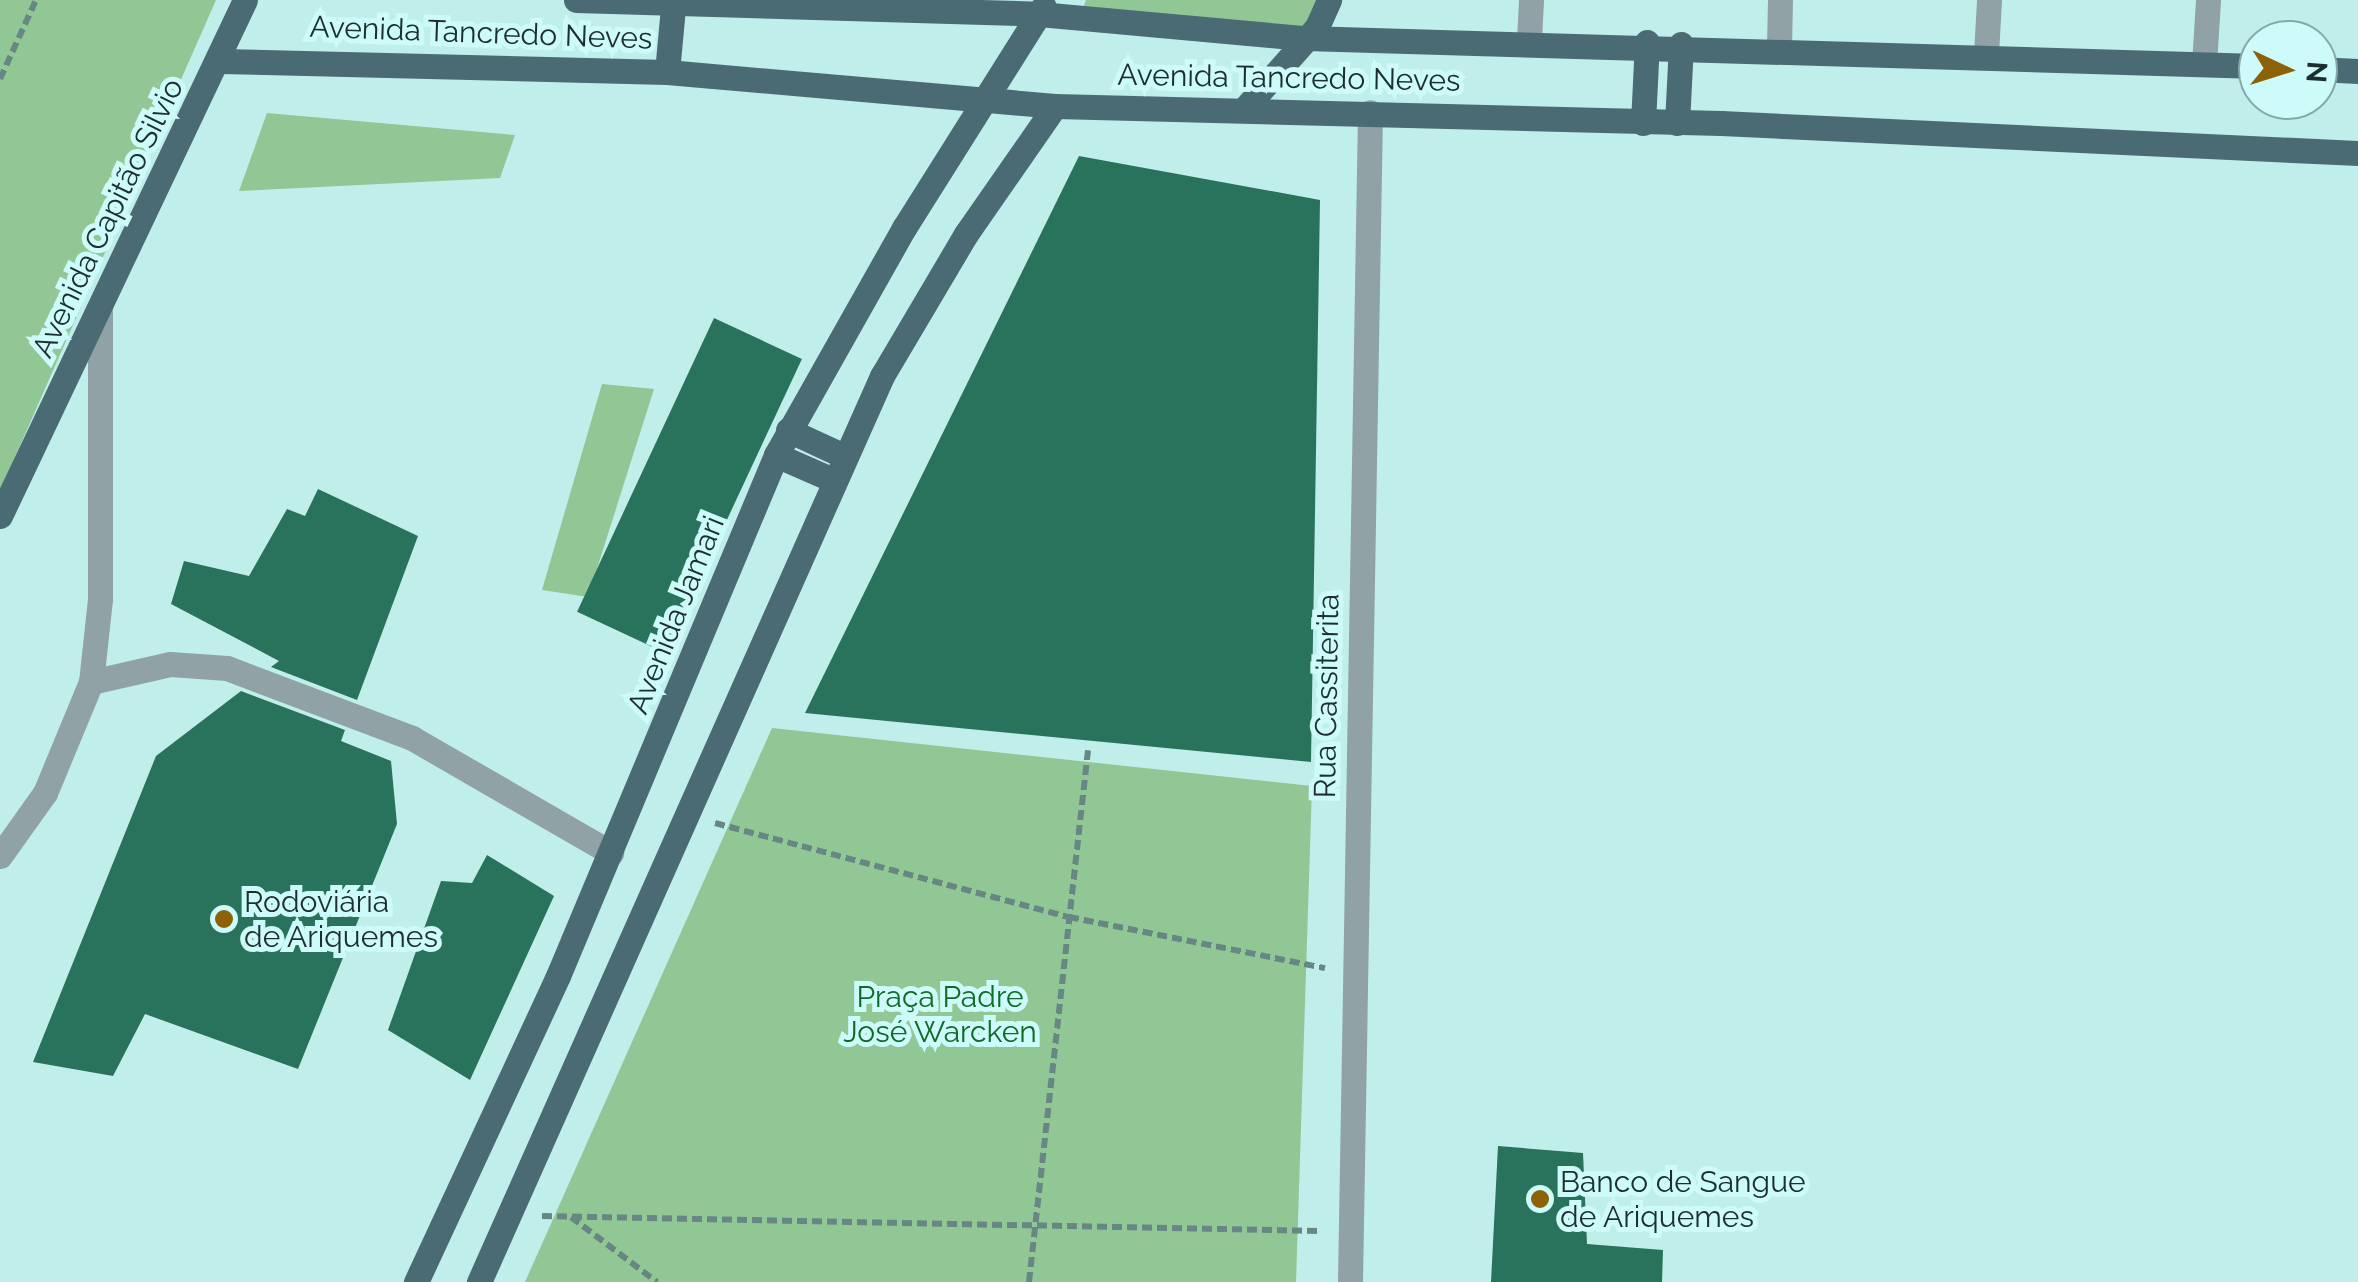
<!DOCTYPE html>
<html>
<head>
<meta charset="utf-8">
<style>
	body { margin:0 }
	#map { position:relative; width:2358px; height:1282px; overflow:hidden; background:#c0eeeb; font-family:Raleway,sans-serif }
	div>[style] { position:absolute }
	.green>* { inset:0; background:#91c695 }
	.building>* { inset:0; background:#29725b; transform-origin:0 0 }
	.path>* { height:6px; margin-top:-3px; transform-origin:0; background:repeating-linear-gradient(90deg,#678684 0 10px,transparent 0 15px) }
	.minor>* { height:25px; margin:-12.5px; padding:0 12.5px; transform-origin:12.5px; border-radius:12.5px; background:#90a2a6 }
	.major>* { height:25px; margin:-12.5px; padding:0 12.5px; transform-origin:12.5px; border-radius:12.5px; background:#4b6b74 }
	.dots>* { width:28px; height:28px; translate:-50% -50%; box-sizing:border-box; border:5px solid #cdfbf9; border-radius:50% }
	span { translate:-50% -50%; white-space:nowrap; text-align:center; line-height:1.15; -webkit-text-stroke:10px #cdfbf9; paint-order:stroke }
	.street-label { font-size:30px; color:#1c2e2d }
	.poi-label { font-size:30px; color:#1c2e2d }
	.left { translate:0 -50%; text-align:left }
	.park-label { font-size:30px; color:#0e6a26 }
	.north { position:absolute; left:2238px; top:20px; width:100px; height:100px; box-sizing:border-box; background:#cdfbf9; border:2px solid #86a9a7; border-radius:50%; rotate:94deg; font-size:28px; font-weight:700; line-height:40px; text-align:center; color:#1c2e2d }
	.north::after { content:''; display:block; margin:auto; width:35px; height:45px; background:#8d6206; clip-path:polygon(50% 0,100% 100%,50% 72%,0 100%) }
</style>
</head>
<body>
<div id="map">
	<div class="green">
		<i style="clip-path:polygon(0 0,216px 0,0 491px)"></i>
		<i style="clip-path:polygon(1086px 0,1321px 0,1320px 33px,1077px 26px)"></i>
		<i style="clip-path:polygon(267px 113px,515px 135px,500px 178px,239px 191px)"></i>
		<i style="clip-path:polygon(602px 384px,654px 389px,588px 597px,542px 590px)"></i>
		<i style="clip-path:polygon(772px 728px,1312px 786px,1296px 1282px,525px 1282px)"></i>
	</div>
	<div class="building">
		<i style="clip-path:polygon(1079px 156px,1320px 200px,1311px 762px,805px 713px)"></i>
		<i style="left:714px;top:318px;width:97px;height:324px;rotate:25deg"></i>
		<i style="clip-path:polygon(318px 489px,418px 536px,357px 700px,271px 667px,279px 661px,171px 604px,184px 561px,249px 576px,287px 509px,305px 516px)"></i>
		<i style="clip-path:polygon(241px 691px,345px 730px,341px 741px,391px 761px,397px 824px,298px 1069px,145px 1014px,113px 1076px,33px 1062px,156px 756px)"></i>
		<i style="clip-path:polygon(487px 855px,554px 896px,470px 1080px,388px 1030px,441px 881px,472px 883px)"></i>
		<i style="clip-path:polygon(1498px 1146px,1583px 1153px,1587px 1244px,1663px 1250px,1662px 1282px,1491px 1282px)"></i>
	</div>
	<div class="path">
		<i style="left:0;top:79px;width:87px;rotate:-65.5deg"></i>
		<i style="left:715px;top:823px;width:366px;rotate:14.9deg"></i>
		<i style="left:1069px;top:917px;width:261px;rotate:11.3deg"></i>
		<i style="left:542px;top:1216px;width:778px;rotate:1.1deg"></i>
		<i style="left:571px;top:1217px;width:108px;rotate:37.1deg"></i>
		<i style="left:1029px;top:1282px;width:535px;rotate:-83.67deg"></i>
	</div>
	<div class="minor">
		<i style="left:1529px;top:39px;width:39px;rotate:-87deg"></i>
		<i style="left:1779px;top:47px;width:47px;rotate:-88.8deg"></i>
		<i style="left:1986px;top:54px;width:54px;rotate:-86.8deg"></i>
		<i style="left:2204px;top:64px;width:64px;rotate:-86.4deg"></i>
		<i style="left:91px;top:682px;width:81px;rotate:-12.8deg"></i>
		<i style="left:170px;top:664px;width:57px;rotate:4deg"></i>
		<i style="left:227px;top:668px;width:198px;rotate:20.7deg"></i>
		<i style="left:412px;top:738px;width:230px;rotate:30deg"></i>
		<i style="left:0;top:856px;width:77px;rotate:-54.5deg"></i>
		<i style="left:45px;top:793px;width:120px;rotate:-67.5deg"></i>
		<i style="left:91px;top:682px;width:83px;rotate:-83.8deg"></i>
		<i style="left:100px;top:599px;width:289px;rotate:-90deg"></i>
		<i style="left:1350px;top:1282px;width:1170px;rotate:-89.02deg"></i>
	</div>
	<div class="major">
		<i style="left:576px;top:0;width:463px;rotate:1.7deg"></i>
		<i style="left:1039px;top:14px;width:267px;rotate:5.2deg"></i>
		<i style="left:1305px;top:38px;width:953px;rotate:1.68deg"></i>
		<i style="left:220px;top:61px;width:447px;rotate:1.4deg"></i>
		<i style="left:667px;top:72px;width:389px;rotate:5deg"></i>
		<i style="left:1055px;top:106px;width:666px;rotate:1.46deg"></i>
		<i style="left:1721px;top:123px;width:638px;rotate:2.7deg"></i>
		<i style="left:2318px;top:69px;width:40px;rotate:2.9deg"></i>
		<i style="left:667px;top:72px;width:65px;rotate:-84.7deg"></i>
		<i style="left:1246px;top:107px;width:107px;rotate:-48.4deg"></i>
		<i style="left:1317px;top:27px;width:30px;rotate:-66deg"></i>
		<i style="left:1643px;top:123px;width:81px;rotate:-87.2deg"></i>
		<i style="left:1677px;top:123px;width:79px;rotate:-87.1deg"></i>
		<i style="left:788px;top:430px;width:62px;rotate:24.9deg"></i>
		<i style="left:776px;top:455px;width:62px;rotate:23.7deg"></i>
		<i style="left:0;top:516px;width:571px;rotate:-64.6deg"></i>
		<i style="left:416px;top:1282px;width:337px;rotate:-65.1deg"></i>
		<i style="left:558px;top:976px;width:565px;rotate:-67.29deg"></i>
		<i style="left:776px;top:455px;width:261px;rotate:-60.6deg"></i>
		<i style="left:904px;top:228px;width:262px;rotate:-57.8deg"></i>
		<i style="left:479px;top:1282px;width:992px;rotate:-66.02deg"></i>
		<i style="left:882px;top:376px;width:165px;rotate:-59.4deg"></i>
		<i style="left:966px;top:234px;width:156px;rotate:-55.2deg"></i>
	</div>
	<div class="dots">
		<i style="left:224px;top:919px;background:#8d6206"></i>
		<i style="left:1540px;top:1199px;background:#8d6206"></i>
	</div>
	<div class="street-label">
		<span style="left:481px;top:33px;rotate:2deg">Avenida Tancredo Neves</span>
		<span style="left:1289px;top:78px;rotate:1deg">Avenida Tancredo Neves</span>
		<span style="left:108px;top:218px;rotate:-64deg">Avenida Capitão Silvio</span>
		<span style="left:676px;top:615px;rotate:-68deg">Avenida Jamari</span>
		<span style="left:1327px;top:696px;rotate:-89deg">Rua Cassiterita</span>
	</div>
	<div class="poi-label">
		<span class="left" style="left:244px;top:919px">Rodoviária<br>de Ariquemes</span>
		<span class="left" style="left:1560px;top:1199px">Banco de Sangue<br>de Ariquemes</span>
	</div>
	<div class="park-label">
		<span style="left:940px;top:1014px">Praça Padre<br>José Warcken</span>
	</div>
	<div class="north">N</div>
</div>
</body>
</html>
